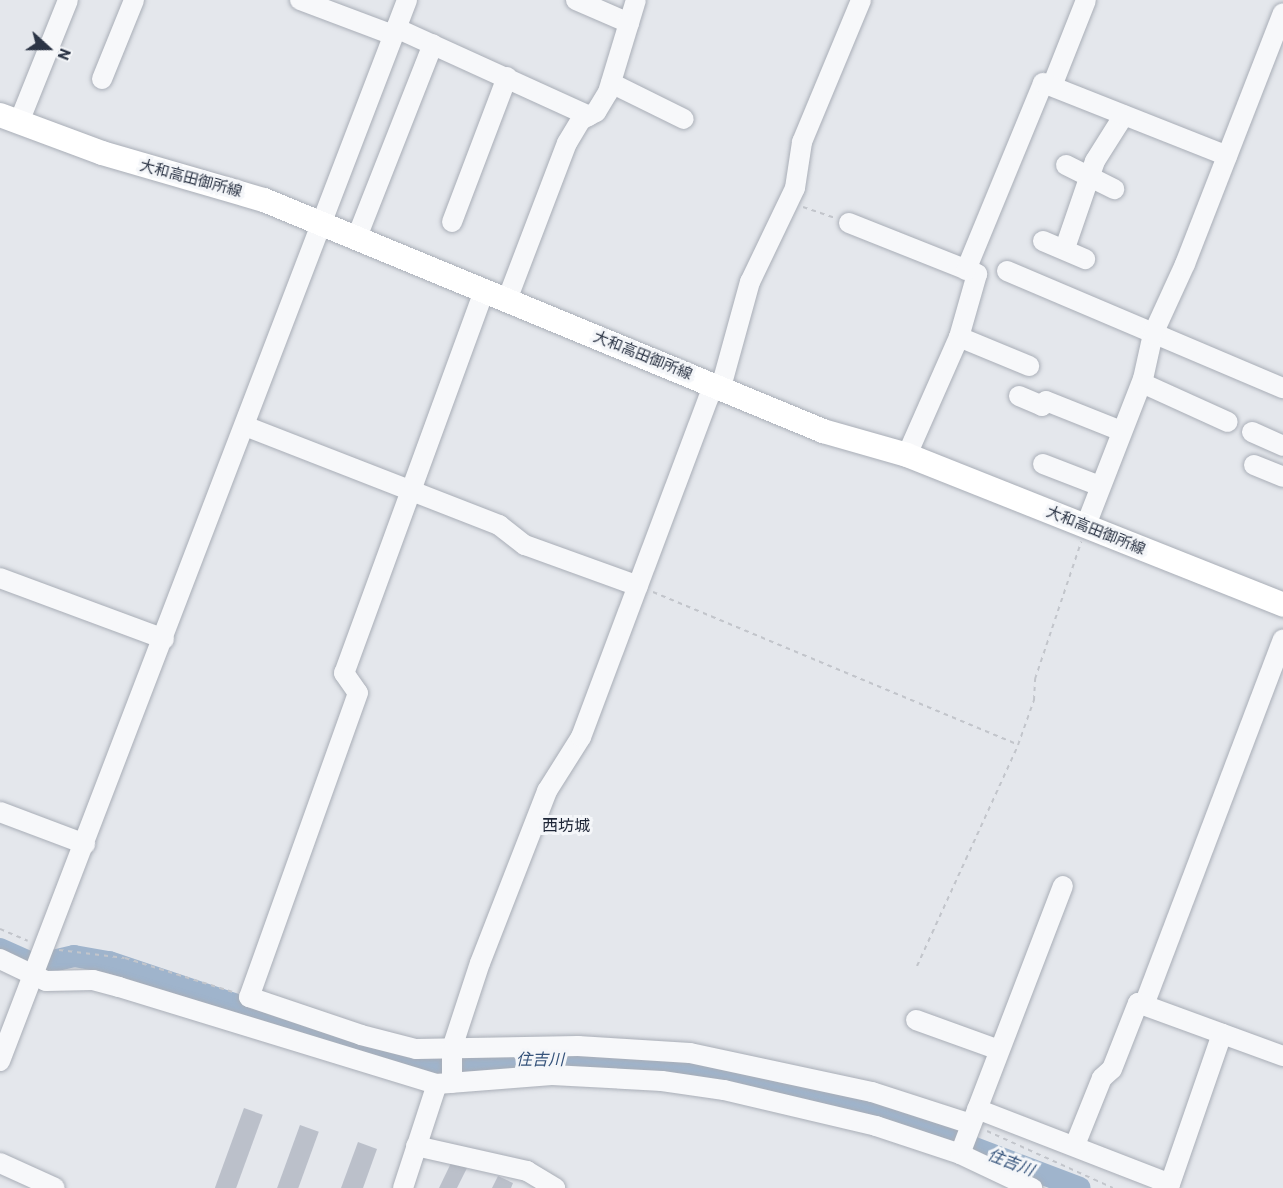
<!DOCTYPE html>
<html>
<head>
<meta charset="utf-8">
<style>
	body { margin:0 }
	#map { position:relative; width:1283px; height:1188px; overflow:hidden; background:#e4e7ec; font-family:Barlow,"Noto Sans JP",sans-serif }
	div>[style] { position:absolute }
	.river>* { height:22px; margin:-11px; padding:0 11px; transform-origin:11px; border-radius:11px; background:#9fb4cc }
	.building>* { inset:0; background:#bbc0ca; transform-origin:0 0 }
	.path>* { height:2px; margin-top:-1px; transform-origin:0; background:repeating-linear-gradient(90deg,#c2c5cb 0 4.5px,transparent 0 9px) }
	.roads { filter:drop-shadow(0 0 2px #a9aeb7) drop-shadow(0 0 2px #a9aeb7) }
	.minor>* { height:20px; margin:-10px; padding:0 10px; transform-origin:10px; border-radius:10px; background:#f7f8fa }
	.major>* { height:24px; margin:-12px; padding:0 12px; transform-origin:12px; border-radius:12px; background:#fff }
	span { translate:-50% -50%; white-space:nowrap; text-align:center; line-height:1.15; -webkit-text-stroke:6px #f4f6f9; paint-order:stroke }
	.street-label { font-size:15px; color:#2b3445 }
	.neighbourhood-label { font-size:16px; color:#1d2536 }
	.water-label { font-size:16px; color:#34527a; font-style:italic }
	.north { position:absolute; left:18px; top:18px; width:60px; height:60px; -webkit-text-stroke:4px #f4f6f9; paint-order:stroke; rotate:111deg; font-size:16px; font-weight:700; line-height:24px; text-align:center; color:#2b3445 }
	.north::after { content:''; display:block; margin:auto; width:21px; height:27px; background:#2b3445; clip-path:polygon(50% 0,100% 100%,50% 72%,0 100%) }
</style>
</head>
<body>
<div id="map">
	<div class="river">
		<i style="left:0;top:949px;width:32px;rotate:24deg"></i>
		<i style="left:29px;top:962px;width:15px;rotate:4deg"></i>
		<i style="left:44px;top:963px;width:31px;rotate:-13deg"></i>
		<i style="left:74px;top:956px;width:36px;rotate:10deg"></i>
		<i style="left:109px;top:962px;width:269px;rotate:18.6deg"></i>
		<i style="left:364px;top:1048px;width:65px;rotate:13.4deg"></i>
		<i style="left:427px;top:1063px;width:109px;rotate:-3.2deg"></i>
		<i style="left:536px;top:1057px;width:93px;rotate:2.5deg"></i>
		<i style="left:629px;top:1061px;width:79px;rotate:7.3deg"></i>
		<i style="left:707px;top:1071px;width:169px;rotate:13deg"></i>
		<i style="left:872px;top:1109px;width:222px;rotate:20.8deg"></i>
	</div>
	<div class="building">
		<i style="left:244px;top:1108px;width:20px;height:85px;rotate:20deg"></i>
		<i style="left:300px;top:1125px;width:20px;height:67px;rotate:20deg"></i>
		<i style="clip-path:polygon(358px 1142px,377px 1149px,363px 1188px,341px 1188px)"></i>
		<i style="clip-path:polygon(452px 1161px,467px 1168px,457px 1188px,439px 1188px)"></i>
		<i style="clip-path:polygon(498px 1176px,513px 1183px,511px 1188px,492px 1188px)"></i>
	</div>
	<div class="path">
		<i style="left:803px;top:207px;width:34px;rotate:19deg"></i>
		<i style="left:653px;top:592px;width:396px;rotate:22.7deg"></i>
		<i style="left:0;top:929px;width:30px;rotate:23deg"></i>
		<i style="left:59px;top:950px;width:66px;rotate:6.9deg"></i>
		<i style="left:125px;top:958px;width:113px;rotate:17.5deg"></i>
		<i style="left:917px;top:966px;width:243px;rotate:-65.4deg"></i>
		<i style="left:1018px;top:745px;width:48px;rotate:-70.4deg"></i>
		<i style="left:1034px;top:700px;width:21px;rotate:-87deg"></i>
		<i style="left:1035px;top:679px;width:145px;rotate:-71.4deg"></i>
		<i style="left:987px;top:1131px;width:138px;rotate:24.3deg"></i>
	</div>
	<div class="roads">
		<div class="minor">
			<i style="left:300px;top:0;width:99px;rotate:20.6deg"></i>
			<i style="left:576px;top:0;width:58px;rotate:23.5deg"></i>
			<i style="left:396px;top:28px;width:212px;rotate:24.5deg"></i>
			<i style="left:102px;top:79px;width:85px;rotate:-67.9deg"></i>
			<i style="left:611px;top:83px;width:81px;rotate:26.3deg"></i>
			<i style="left:1052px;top:86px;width:92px;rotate:-68.4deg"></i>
			<i style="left:19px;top:122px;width:131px;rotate:-68.1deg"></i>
			<i style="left:1066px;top:165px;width:54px;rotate:26.6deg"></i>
			<i style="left:452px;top:222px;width:155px;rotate:-69.2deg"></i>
			<i style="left:849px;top:223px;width:138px;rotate:21.7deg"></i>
			<i style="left:977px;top:274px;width:66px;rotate:105.9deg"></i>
			<i style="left:959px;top:337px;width:129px;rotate:113.8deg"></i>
			<i style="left:357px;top:237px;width:207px;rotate:-68.5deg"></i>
			<i style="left:1043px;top:241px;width:46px;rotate:23.2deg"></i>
			<i style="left:1065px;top:248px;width:92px;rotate:-71deg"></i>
			<i style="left:1095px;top:161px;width:54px;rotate:-57.8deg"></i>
			<i style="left:966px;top:270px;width:202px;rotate:-67.6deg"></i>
			<i style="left:1043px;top:83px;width:198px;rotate:21.6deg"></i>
			<i style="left:1007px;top:271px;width:300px;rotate:23deg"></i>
			<i style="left:484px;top:291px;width:407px;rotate:110.1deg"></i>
			<i style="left:344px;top:673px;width:24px;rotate:55deg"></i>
			<i style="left:358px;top:693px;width:323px;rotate:109.7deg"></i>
			<i style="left:249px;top:997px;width:118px;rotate:18.7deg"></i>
			<i style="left:361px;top:1035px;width:57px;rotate:14.3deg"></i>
			<i style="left:416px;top:1049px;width:162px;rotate:-1.1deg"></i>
			<i style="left:578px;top:1046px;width:112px;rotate:3.6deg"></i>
			<i style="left:690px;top:1053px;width:186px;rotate:12.1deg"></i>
			<i style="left:872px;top:1092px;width:104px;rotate:17.9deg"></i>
			<i style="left:507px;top:300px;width:168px;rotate:-69.1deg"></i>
			<i style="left:567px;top:143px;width:27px;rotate:-59deg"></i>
			<i style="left:581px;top:120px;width:17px;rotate:-28deg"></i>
			<i style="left:596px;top:112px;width:23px;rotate:-59deg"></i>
			<i style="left:608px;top:92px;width:96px;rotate:-73.1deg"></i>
			<i style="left:959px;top:337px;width:76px;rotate:22.5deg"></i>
			<i style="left:1142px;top:383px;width:94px;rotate:24.4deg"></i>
			<i style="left:721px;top:387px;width:109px;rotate:-74.6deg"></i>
			<i style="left:750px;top:282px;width:104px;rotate:-64.4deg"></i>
			<i style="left:795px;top:188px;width:47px;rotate:-81.3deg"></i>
			<i style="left:802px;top:142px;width:154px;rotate:-67.4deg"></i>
			<i style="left:1019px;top:396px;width:25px;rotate:23deg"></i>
			<i style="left:1042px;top:406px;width:6px;rotate:-51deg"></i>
			<i style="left:1046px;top:401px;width:81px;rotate:21.8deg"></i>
			<i style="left:245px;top:426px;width:273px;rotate:21.3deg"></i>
			<i style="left:499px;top:525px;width:33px;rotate:38deg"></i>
			<i style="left:525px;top:545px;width:120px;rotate:19.9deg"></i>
			<i style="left:1252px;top:432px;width:34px;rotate:24deg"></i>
			<i style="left:1043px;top:464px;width:61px;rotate:21.1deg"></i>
			<i style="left:1254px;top:465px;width:31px;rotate:22deg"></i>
			<i style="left:1086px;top:525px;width:157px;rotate:-68.7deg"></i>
			<i style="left:1143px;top:379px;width:46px;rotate:-77.5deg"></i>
			<i style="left:1153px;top:334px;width:77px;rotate:-65.4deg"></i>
			<i style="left:1185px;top:264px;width:269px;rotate:-68.7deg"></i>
			<i style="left:0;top:578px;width:175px;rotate:20.4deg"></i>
			<i style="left:0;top:812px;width:91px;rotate:20.6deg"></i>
			<i style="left:0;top:959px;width:51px;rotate:25.6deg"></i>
			<i style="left:46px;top:981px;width:47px;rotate:-1.2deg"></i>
			<i style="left:93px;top:980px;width:27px;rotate:15deg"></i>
			<i style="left:119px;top:987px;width:332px;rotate:17deg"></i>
			<i style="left:437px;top:1084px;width:115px;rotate:-4.5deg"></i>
			<i style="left:552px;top:1075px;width:110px;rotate:3.1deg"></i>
			<i style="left:662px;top:1081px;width:63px;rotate:8.3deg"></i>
			<i style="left:724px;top:1090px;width:156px;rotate:13.3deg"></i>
			<i style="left:876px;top:1126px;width:89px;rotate:18.4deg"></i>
			<i style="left:960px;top:1154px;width:80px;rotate:25.3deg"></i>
			<i style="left:1144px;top:1005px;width:391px;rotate:-69.2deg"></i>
			<i style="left:916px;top:1020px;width:88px;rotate:19.9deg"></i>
			<i style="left:0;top:1061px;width:1136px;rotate:-69.01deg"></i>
			<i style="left:452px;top:1083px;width:35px;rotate:-90deg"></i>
			<i style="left:452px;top:1048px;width:89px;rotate:-71.8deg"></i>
			<i style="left:480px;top:963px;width:185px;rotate:-68.7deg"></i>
			<i style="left:547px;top:791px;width:64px;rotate:-57.8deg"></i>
			<i style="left:581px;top:737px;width:377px;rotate:-69.4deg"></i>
			<i style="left:977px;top:1109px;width:207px;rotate:21.2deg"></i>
			<i style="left:1170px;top:1184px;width:159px;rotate:-70.9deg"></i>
			<i style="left:1075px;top:1145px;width:72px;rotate:-68.1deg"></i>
			<i style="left:1102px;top:1078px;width:13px;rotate:-42deg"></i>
			<i style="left:1112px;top:1069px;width:71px;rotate:-68.5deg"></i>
			<i style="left:1138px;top:1003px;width:154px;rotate:20.1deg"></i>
			<i style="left:416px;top:1146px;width:114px;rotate:12.7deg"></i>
			<i style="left:527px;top:1171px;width:33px;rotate:31deg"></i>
			<i style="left:960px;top:1154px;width:287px;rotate:-69deg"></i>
			<i style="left:0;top:1163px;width:60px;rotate:24.4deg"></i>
			<i style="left:403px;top:1188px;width:109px;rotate:-71.9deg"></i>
		</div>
		<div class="major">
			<i style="left:0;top:115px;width:109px;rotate:20.4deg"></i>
			<i style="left:102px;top:153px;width:169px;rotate:16.2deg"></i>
			<i style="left:264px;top:200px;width:605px;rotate:22.45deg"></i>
			<i style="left:823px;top:431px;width:87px;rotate:15.9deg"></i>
			<i style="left:907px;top:455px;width:405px;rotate:21.7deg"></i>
		</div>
	</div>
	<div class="street-label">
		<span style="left:191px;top:178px;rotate:15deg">大和高田御所線</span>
		<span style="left:643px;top:355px;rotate:22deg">大和高田御所線</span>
		<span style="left:1096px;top:530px;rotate:22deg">大和高田御所線</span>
	</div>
	<div class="neighbourhood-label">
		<span style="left:566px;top:825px">西坊城</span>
	</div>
	<div class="water-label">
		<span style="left:540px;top:1059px">住吉川</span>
		<span style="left:1011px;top:1162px;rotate:21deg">住吉川</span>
	</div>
	<div class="north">N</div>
</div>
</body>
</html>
